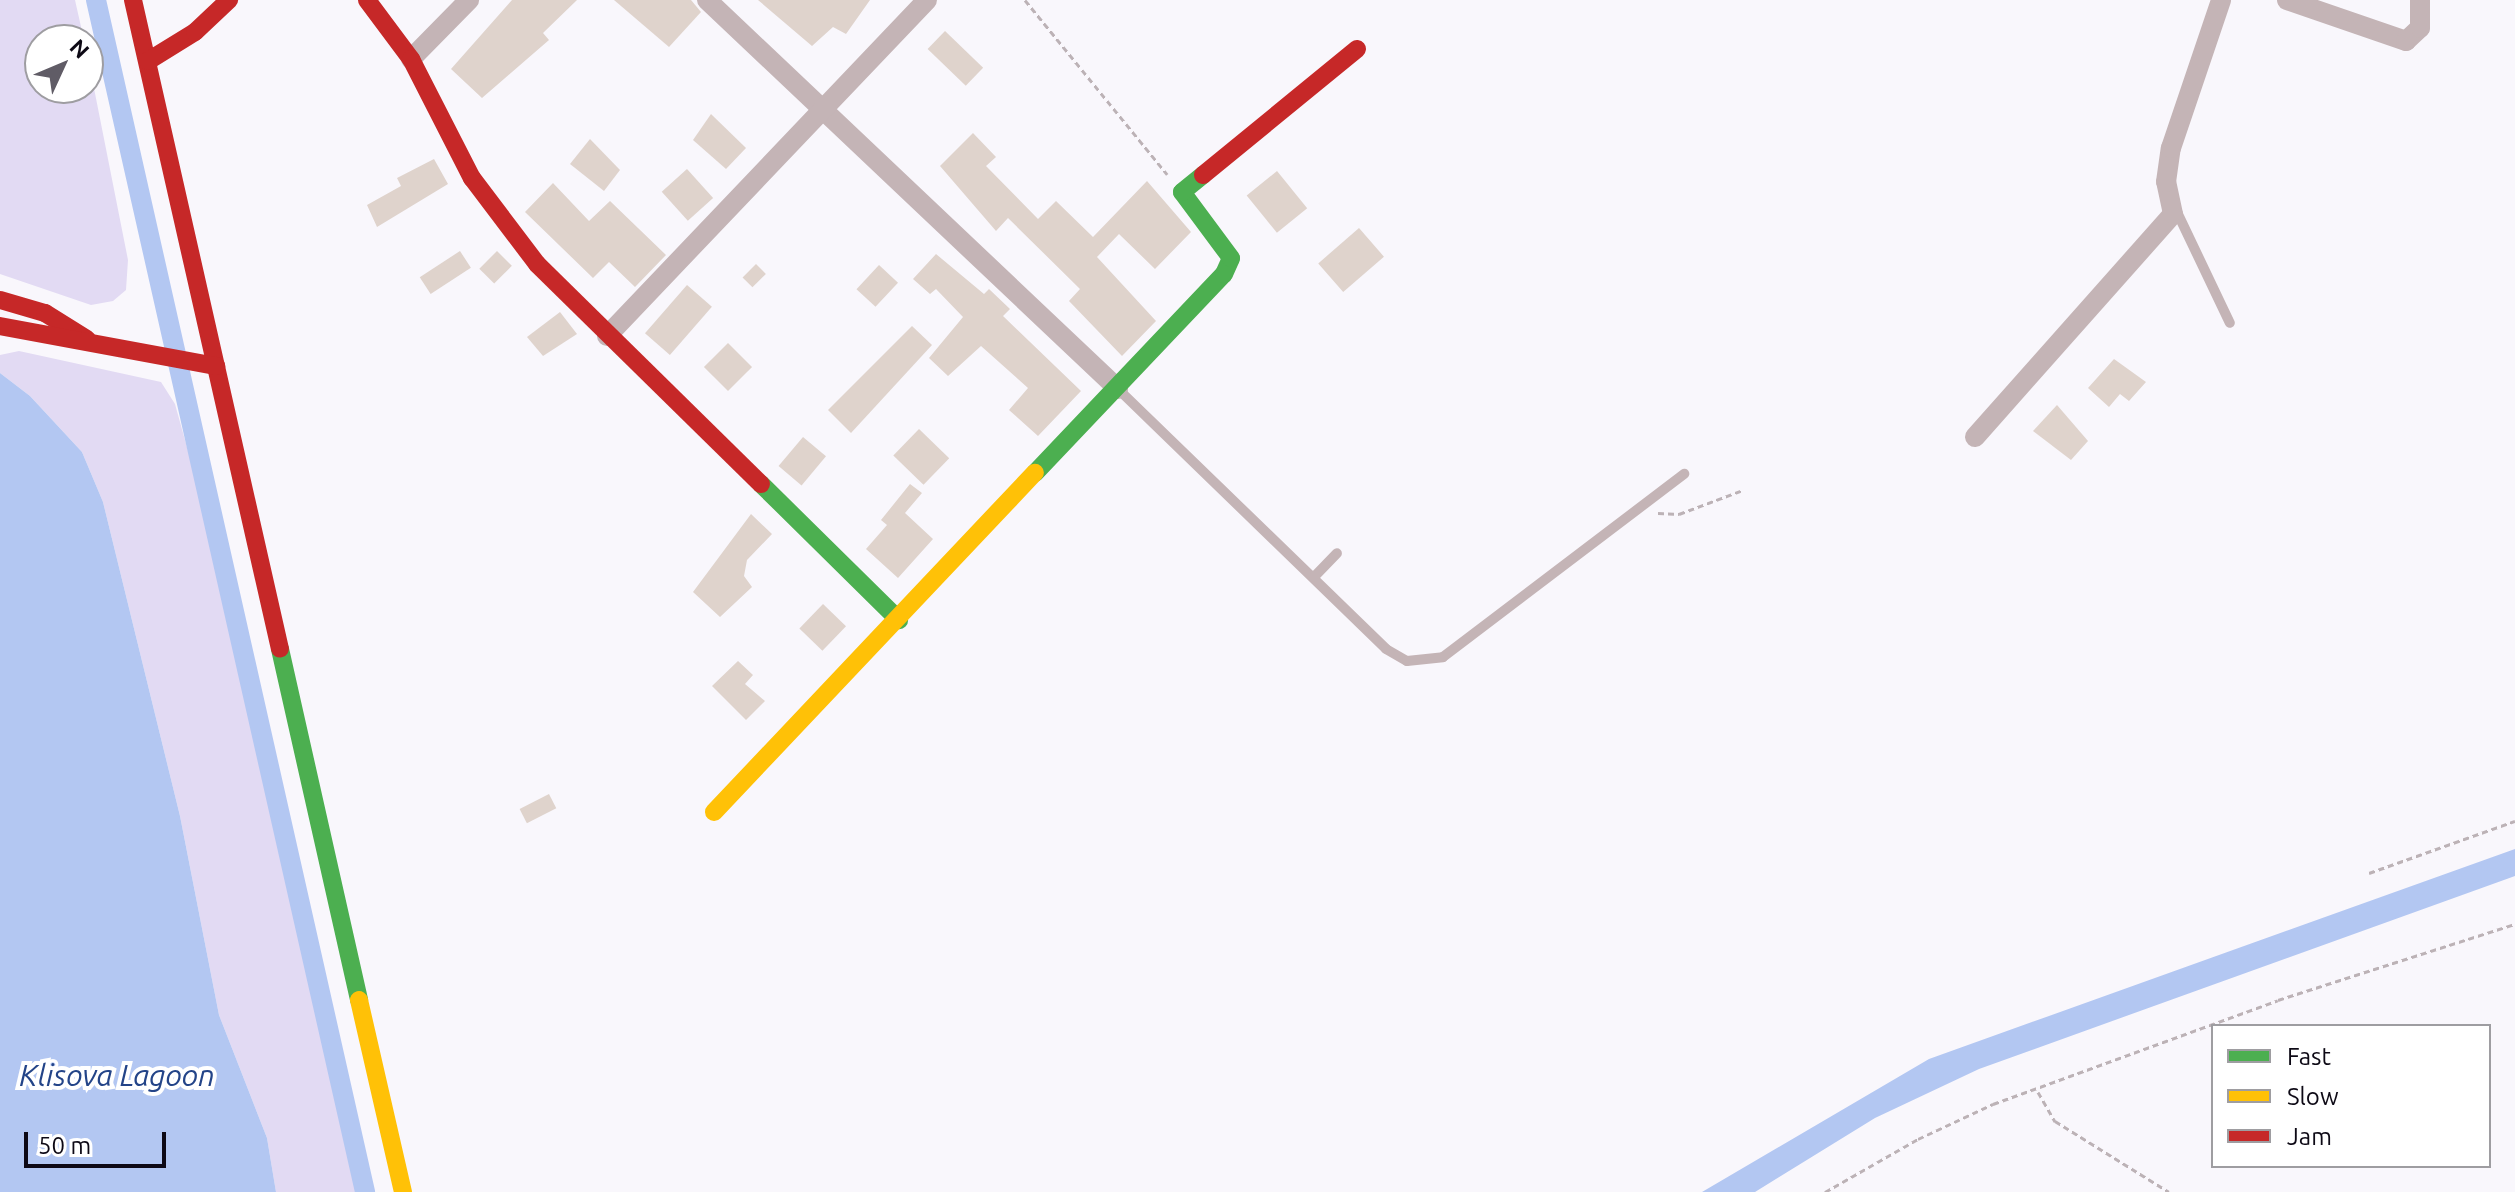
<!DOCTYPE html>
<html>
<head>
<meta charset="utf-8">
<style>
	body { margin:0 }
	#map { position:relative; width:2515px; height:1192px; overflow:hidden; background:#f9f7fc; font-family:Ubuntu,sans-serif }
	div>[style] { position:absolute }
	.green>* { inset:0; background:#e2daf3 }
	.water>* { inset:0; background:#b3c7f2 }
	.canal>* { height:20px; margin:-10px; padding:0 10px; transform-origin:10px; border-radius:10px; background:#b3c7f2 }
	.building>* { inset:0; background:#dfd3cc; transform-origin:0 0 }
	.path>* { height:3px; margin-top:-1.5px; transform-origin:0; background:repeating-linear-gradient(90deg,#bcb2b6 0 6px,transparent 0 10px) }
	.lane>* { height:10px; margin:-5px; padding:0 5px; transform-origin:5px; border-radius:5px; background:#c4b4b6 }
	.street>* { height:20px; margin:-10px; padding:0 10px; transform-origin:10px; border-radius:10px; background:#c4b4b6 }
	.fast>* { height:18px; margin:-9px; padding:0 9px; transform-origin:9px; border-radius:9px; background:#4caf50 }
	.slow>* { height:18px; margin:-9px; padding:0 9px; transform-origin:9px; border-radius:9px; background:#ffc107 }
	.jam>* { height:18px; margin:-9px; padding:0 9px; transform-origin:9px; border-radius:9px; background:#c62828 }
	span { translate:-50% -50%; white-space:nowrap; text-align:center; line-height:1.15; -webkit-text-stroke:8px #fff; paint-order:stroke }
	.water-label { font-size:30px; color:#234488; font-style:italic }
	.legend { position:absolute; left:2211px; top:1024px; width:280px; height:144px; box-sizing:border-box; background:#fff; border:2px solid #9e9da1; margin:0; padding:10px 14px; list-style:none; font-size:24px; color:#0d0915 }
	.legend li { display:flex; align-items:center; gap:16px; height:40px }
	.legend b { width:40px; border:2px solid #9e9da1 }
	.north { position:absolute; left:24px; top:24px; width:80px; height:80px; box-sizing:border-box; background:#fff; border:2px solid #9e9da1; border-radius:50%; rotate:46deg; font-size:22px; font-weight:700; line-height:32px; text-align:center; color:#0d0915 }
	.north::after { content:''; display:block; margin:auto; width:28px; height:36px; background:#605c66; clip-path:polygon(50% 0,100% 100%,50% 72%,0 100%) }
	.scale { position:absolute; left:24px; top:1132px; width:142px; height:36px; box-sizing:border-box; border:4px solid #0d0915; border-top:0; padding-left:10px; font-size:24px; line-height:28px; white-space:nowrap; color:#0d0915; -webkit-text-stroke:6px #fff; paint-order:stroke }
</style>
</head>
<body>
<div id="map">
	<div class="green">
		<i style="clip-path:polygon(0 0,75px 0,84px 40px,40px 40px,40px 88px,88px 88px,88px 58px,128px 260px,126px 290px,113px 301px,91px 305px,0 274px)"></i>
		<i style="clip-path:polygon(19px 351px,161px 382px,175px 404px,198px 487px,356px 1192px,276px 1192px,267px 1138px,219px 1015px,180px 816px,103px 502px,82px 452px,30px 396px,0 373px,0 355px)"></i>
	</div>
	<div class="water">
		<i style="clip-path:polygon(0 373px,30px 396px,82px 452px,103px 502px,180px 816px,219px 1015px,267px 1138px,276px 1192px,0 1192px)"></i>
		<i style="clip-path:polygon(2515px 849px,2515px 876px,1979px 1069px,1875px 1118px,1755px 1192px,1702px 1192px,1929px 1059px)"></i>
	</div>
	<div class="canal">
		<i style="left:96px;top:0;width:1222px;rotate:77.28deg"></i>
	</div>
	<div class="building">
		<i style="clip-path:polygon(512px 0,577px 0,543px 33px,549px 40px,482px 98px,451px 69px)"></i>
		<i style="clip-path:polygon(614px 0,691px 0,701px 12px,669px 47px)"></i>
		<i style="clip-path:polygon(758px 0,870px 0,846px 34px,833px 27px,812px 46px)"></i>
		<i style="left:945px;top:31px;width:53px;height:25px;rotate:44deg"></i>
		<i style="clip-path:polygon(711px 114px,746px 148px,726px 169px,693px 140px)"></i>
		<i style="clip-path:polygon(973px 133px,996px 157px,986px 166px,1038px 219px,1056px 201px,1093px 237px,1147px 181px,1191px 232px,1155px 269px,1119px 234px,1097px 257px,1156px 321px,1122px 356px,1069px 301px,1080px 289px,1008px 218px,996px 231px,940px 166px)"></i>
		<i style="clip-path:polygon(590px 139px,620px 170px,604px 191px,570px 164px)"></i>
		<i style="clip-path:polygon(434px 159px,448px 184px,377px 227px,367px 205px,401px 186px,397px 178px)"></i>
		<i style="left:687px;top:169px;width:39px;height:34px;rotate:48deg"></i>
		<i style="left:1277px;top:171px;width:48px;height:39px;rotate:51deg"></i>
		<i style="clip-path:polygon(553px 183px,589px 221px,610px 201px,666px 255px,635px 287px,609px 262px,593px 278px,525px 212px)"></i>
		<i style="left:1359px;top:228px;width:38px;height:54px;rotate:49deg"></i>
		<i style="left:460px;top:251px;width:20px;height:48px;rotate:57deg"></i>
		<i style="left:497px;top:251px;width:21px;height:25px;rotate:45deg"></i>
		<i style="clip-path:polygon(936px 254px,984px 294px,989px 289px,1010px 309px,1003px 316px,1081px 391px,1038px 436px,1009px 410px,1028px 388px,981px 346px,948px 376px,929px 358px,963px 317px,936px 289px,930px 294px,913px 279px)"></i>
		<i style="left:756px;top:264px;width:14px;height:19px;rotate:45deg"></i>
		<i style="left:879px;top:265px;width:26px;height:33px;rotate:43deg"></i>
		<i style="left:687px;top:285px;width:33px;height:64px;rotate:41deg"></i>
		<i style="clip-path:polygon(560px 312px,577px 334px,543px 356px,527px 337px)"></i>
		<i style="clip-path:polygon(912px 326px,932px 345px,851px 433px,828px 410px)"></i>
		<i style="left:728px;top:343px;width:34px;height:34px;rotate:45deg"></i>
		<i style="clip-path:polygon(2114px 359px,2146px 382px,2129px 401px,2120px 394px,2109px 407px,2088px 388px)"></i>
		<i style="clip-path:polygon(2057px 405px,2088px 441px,2071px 460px,2033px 431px)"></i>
		<i style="left:919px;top:429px;width:42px;height:37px;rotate:44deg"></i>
		<i style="left:803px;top:437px;width:30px;height:38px;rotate:40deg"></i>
		<i style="clip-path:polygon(910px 484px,922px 493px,905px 513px,933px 539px,898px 578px,866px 549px,887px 525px,881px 520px)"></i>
		<i style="clip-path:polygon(751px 514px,772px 534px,747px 560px,744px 576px,752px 587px,720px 617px,693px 592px)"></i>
		<i style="left:823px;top:604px;width:32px;height:34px;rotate:44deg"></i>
		<i style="clip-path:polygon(738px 661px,753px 675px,745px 684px,765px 701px,746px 720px,712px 686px)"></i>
		<i style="left:549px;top:794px;width:16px;height:33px;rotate:63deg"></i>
	</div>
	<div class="path">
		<i style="left:1025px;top:0;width:225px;rotate:50.8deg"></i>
		<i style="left:1658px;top:513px;width:21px;rotate:3deg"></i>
		<i style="left:1679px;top:514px;width:68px;rotate:-20.6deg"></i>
		<i style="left:2369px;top:873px;width:155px;rotate:-19.6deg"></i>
		<i style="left:2038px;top:1092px;width:34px;rotate:60deg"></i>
		<i style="left:2055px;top:1121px;width:134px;rotate:31.9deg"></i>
		<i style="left:1825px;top:1192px;width:107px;rotate:-29.7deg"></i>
		<i style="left:1918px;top:1139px;width:83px;rotate:-25deg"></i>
		<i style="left:1993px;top:1104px;width:303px;rotate:-20deg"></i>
		<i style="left:2278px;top:1000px;width:249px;rotate:-17.8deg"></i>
	</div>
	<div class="lane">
		<i style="left:2176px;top:210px;width:125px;rotate:64.5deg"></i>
		<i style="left:1118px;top:389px;width:373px;rotate:44.1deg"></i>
		<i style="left:1386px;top:649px;width:24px;rotate:30deg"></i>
		<i style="left:1407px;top:661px;width:36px;rotate:-6deg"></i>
		<i style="left:1443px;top:657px;width:303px;rotate:-37.2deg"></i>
		<i style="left:1314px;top:577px;width:33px;rotate:-46deg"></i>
	</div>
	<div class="street">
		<i style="left:707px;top:0;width:566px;rotate:43.42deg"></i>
		<i style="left:2287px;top:0;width:126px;rotate:19deg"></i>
		<i style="left:2406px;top:41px;width:19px;rotate:-43deg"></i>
		<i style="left:2420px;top:28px;width:28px;rotate:-90deg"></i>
		<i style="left:411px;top:59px;width:83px;rotate:-45.5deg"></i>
		<i style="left:607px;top:336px;width:464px;rotate:-46.4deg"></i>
		<i style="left:1975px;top:437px;width:298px;rotate:-48.4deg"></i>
		<i style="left:2173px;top:214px;width:33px;rotate:-102deg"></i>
		<i style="left:2166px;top:182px;width:34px;rotate:-82deg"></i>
		<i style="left:2171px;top:148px;width:156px;rotate:-71.3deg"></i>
	</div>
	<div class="fast">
		<i style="left:1035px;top:473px;width:274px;rotate:-46.5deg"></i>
		<i style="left:1224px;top:274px;width:17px;rotate:-66deg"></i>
		<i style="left:1231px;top:258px;width:82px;rotate:-126.6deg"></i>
		<i style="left:1182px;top:192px;width:27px;rotate:-39deg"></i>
		<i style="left:761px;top:484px;width:194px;rotate:44.6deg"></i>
		<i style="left:280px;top:649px;width:360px;rotate:77.3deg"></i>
	</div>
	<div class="slow">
		<i style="left:714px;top:812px;width:467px;rotate:-46.6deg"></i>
		<i style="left:359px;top:1000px;width:197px;rotate:77.1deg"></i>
	</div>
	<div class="jam">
		<i style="left:133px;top:0;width:665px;rotate:77.24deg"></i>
		<i style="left:367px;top:0;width:74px;rotate:53.3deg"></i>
		<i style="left:411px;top:59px;width:134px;rotate:62.9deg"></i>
		<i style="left:472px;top:178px;width:108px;rotate:52.9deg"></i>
		<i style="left:537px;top:264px;width:314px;rotate:44.5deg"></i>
		<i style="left:148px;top:61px;width:55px;rotate:-31.7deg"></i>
		<i style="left:195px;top:32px;width:47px;rotate:-43.3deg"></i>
		<i style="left:1203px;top:175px;width:199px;rotate:-39.3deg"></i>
		<i style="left:0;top:300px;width:47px;rotate:16.1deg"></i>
		<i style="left:45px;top:313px;width:49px;rotate:31.8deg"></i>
		<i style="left:0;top:326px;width:220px;rotate:10.5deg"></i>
	</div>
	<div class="water-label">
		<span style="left:117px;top:1075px">Klisova Lagoon</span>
	</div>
	<ul class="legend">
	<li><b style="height:10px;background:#4caf50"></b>Fast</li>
	<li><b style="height:10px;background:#ffc107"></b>Slow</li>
	<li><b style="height:10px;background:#c62828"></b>Jam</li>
	</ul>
	<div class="north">N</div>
	<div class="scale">50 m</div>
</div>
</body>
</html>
